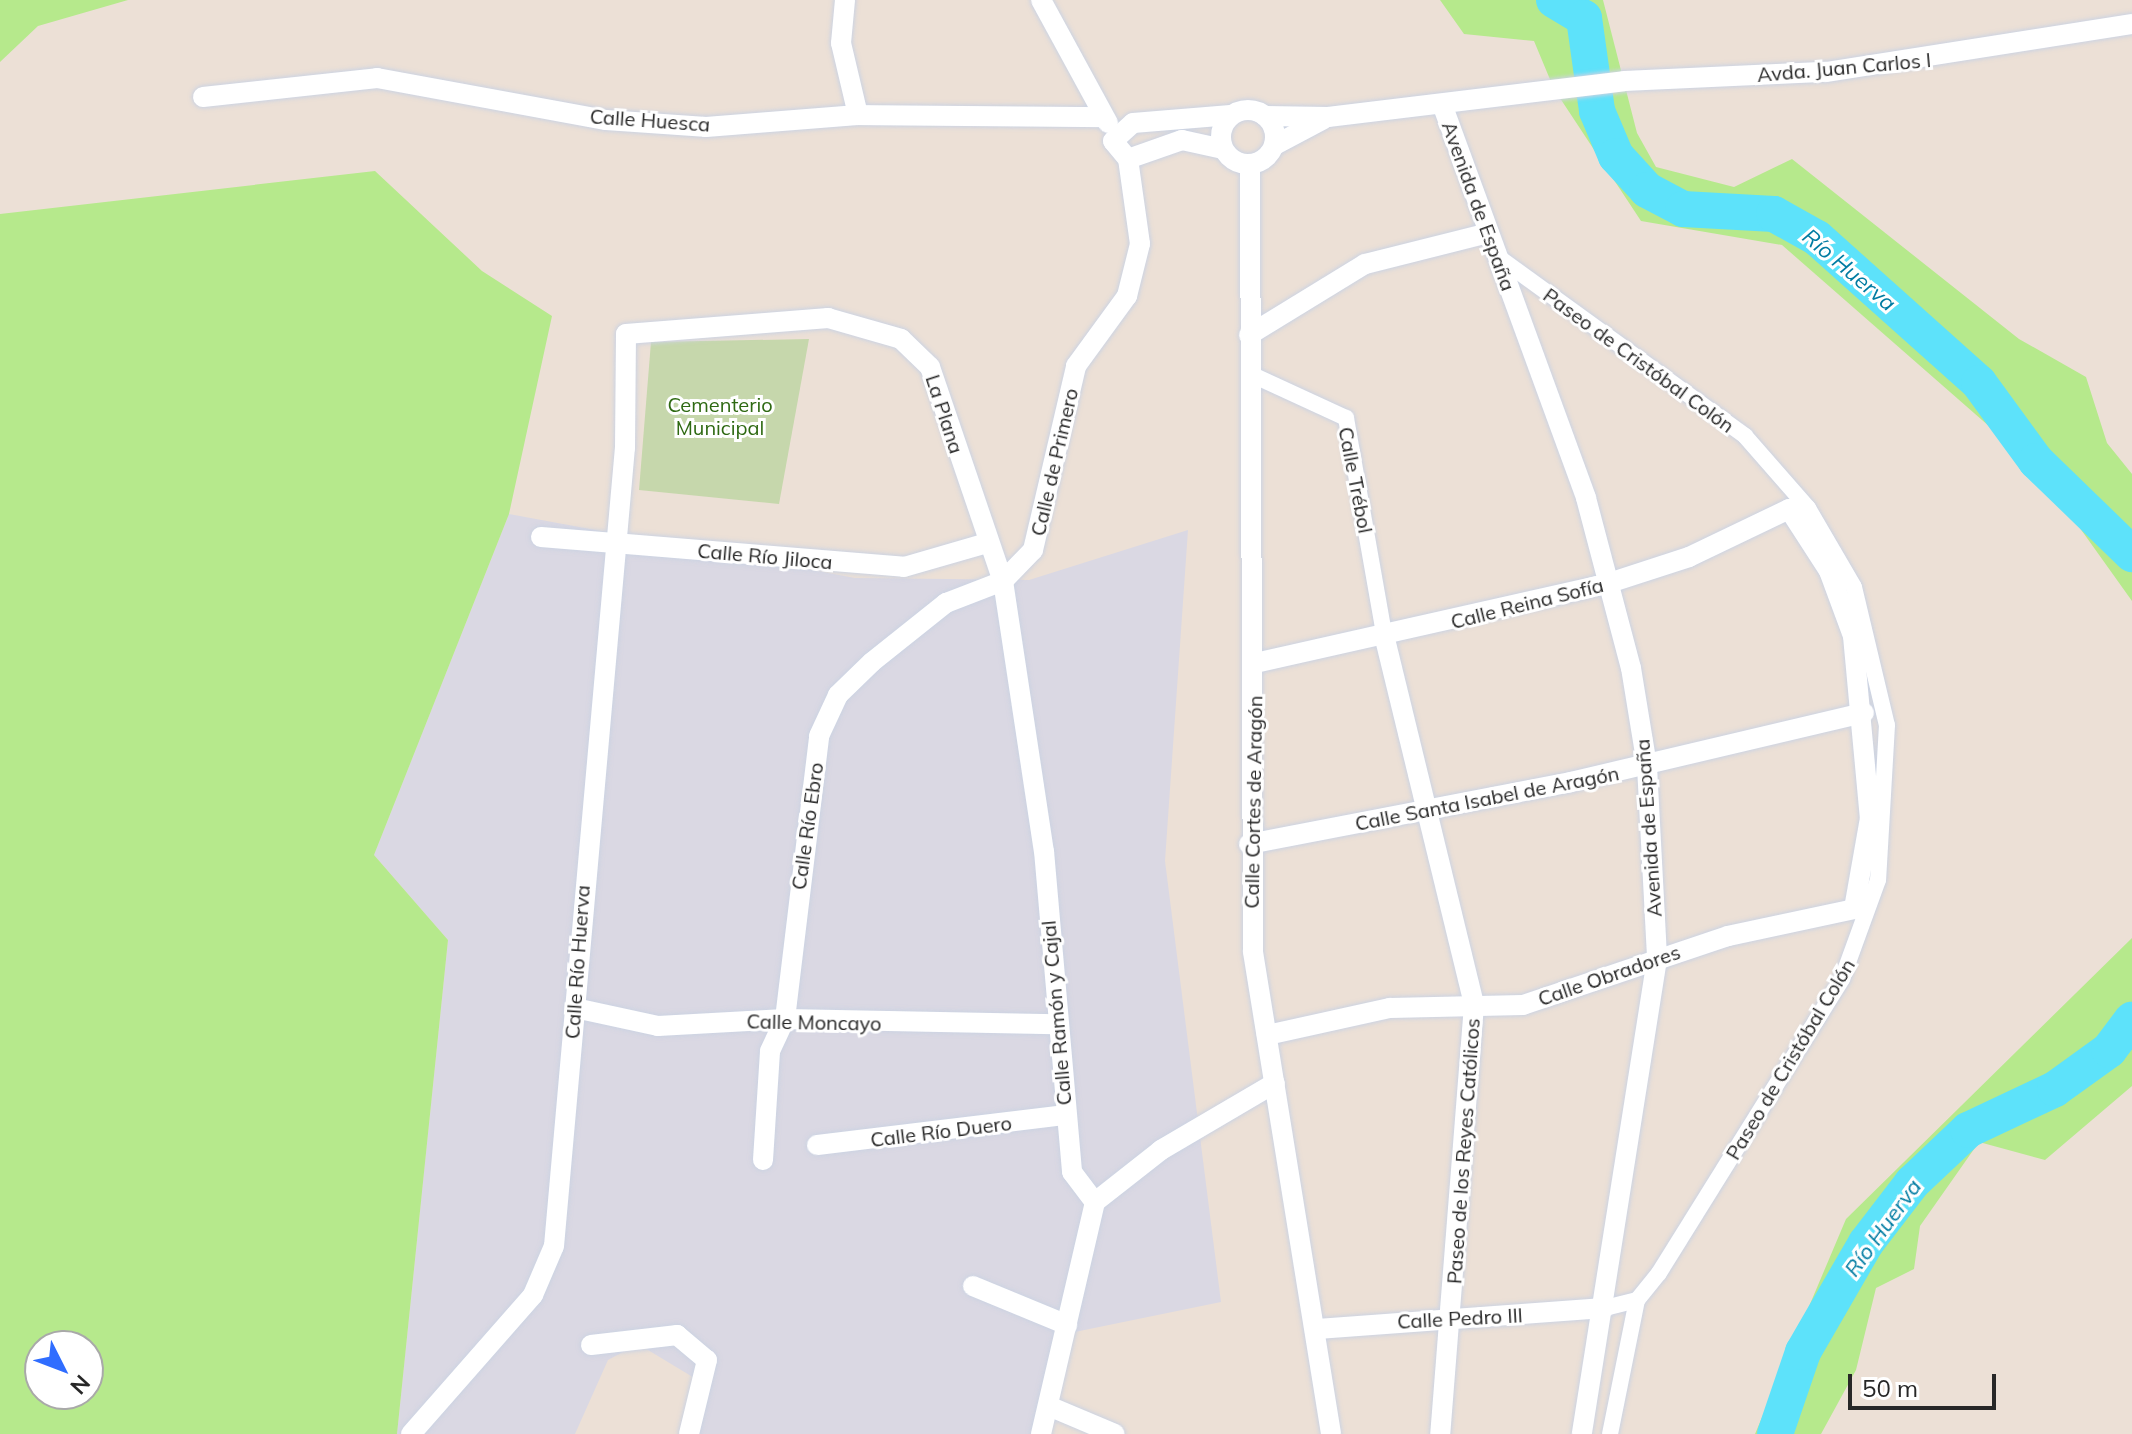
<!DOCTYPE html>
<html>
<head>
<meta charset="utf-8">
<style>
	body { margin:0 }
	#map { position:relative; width:2132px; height:1434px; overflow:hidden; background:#ece0d6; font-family:Mulish,sans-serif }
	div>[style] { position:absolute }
	.industrial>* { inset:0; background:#dad8e3 }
	.green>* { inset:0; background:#b6e98c }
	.cemetery>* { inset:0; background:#c6d7ac }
	.river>* { height:36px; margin:-18px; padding:0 18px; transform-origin:18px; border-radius:18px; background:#5de2fa }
	.roads { filter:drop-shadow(0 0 2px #ccd3e2) drop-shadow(0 0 2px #ccd3e2) }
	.pedestrian>* { height:16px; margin:-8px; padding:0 8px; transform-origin:8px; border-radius:8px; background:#fff }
	.minor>* { height:20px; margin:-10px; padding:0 10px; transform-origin:10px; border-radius:10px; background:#fff }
	.minor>.ring { margin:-10px; padding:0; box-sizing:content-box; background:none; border:20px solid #fff; border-radius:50% }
	span { translate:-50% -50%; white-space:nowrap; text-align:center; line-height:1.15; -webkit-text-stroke:6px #fff; paint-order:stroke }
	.street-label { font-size:20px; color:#272727 }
	.park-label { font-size:20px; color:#2e6912 }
	.water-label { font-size:22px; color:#007ca2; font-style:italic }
	.north { position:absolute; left:24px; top:1330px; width:80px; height:80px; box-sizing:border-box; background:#fff; border:2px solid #a9a9a9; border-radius:50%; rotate:132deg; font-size:22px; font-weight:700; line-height:32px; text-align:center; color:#272727 }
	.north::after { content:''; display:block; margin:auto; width:28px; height:36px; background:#306dff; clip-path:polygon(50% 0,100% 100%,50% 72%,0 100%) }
	.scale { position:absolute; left:1848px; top:1374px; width:148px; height:36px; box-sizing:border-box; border:4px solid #272727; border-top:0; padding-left:10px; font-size:24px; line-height:28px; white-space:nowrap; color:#272727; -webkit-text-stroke:6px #fff; paint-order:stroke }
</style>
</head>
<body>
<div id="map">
	<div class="industrial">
		<i style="clip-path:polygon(509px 514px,855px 578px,1029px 580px,1188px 530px,1165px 861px,1221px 1302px,1065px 1334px,1036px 1434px,687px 1434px,696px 1379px,638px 1344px,608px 1360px,575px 1434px,397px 1434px,448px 940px,374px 855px)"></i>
	</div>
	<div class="green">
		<i style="clip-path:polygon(0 0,128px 0,38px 26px,0 62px)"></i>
		<i style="clip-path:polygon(1440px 0,1603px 0,1637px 133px,1656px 167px,1734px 187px,1792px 159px,2019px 339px,2086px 377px,2107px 443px,2132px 474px,2132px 601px,2037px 468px,1782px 245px,1641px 221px,1554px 89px,1534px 41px,1464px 34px)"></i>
		<i style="clip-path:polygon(evenodd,375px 171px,482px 271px,552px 316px,509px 514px,374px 855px,448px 940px,397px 1434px,0 1434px,0 214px,375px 171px,40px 1346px,88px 1346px,88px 1394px,40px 1394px,40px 1346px)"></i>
		<i style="clip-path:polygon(2132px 938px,2132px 1086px,2045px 1160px,1979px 1142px,1920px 1226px,1914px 1269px,1876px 1288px,1856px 1370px,1821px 1434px,1755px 1434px,1846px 1219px)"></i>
	</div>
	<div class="cemetery">
		<i style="clip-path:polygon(809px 339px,779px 504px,639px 490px,651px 342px)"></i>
	</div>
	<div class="river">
		<i style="left:1554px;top:0;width:35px;rotate:31deg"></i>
		<i style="left:1584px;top:18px;width:94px;rotate:82deg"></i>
		<i style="left:1597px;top:111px;width:49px;rotate:67.1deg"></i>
		<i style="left:1616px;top:156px;width:46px;rotate:47.6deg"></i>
		<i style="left:1647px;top:190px;width:41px;rotate:27.8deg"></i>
		<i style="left:1683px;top:209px;width:91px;rotate:3.1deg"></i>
		<i style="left:1774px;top:214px;width:49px;rotate:29.2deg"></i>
		<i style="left:1817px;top:238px;width:217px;rotate:41.8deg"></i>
		<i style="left:1979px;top:383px;width:97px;rotate:53.8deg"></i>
		<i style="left:2036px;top:461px;width:134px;rotate:44.1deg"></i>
		<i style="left:1775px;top:1434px;width:87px;rotate:-71.1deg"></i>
		<i style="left:1803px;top:1352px;width:126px;rotate:-60deg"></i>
		<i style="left:1866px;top:1243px;width:76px;rotate:-52.5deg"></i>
		<i style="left:1912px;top:1183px;width:77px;rotate:-43.4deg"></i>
		<i style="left:1968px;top:1130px;width:96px;rotate:-25.2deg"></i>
		<i style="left:2055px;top:1089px;width:67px;rotate:-35.8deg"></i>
		<i style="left:2109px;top:1050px;width:38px;rotate:-53deg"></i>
	</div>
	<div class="roads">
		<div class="pedestrian">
			<i style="left:1498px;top:257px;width:305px;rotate:35.9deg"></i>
			<i style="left:1745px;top:436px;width:96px;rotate:48.8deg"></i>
			<i style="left:1808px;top:508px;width:91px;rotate:59.8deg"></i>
			<i style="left:1854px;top:587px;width:142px;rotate:76.6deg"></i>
			<i style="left:1887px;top:725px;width:155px;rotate:93.3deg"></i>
			<i style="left:1878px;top:880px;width:105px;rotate:110deg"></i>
			<i style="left:1842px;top:979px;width:346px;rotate:121.9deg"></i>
			<i style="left:1659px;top:1273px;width:35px;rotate:129deg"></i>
			<i style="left:1637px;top:1300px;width:34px;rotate:166deg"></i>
			<i style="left:1255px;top:376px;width:100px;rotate:24.8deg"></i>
			<i style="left:1346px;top:418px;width:224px;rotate:80deg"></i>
			<i style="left:1610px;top:1434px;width:137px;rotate:-78.6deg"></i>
		</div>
		<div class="minor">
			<i style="left:845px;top:0;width:43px;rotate:95.3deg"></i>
			<i style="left:841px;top:43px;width:74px;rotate:76.7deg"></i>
			<i style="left:1041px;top:0;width:140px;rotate:61.4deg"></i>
			<i style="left:203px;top:97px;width:175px;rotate:-6.2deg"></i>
			<i style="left:377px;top:78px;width:233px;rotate:10.4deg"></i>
			<i style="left:606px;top:120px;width:100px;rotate:4deg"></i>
			<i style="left:706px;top:127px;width:152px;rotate:-4.5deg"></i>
			<i style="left:858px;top:115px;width:243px;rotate:0.5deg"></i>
			<i style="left:1442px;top:104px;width:419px;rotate:69.9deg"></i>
			<i style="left:1586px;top:498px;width:176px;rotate:75.2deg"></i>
			<i style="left:1631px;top:668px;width:99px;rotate:80.7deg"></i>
			<i style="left:1647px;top:766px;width:193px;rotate:87deg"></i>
			<i style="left:1657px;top:959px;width:481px;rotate:99deg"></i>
			<i class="ring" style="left:1221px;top:110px;width:34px;height:34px"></i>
			<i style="left:1265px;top:116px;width:63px;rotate:0.9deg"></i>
			<i style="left:1328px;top:117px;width:298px;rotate:-6.9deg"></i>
			<i style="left:1624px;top:81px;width:202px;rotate:-2.6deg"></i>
			<i style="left:1826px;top:72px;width:310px;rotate:-8.9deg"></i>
			<i style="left:1275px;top:145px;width:55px;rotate:-28deg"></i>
			<i style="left:1223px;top:149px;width:42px;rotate:-167.6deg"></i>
			<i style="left:1182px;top:140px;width:57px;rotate:160.6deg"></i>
			<i style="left:1128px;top:159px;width:23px;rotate:-130deg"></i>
			<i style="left:1113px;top:141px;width:27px;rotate:-42deg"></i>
			<i style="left:1133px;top:123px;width:98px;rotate:-4.7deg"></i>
			<i style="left:1250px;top:165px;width:787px;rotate:89.78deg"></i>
			<i style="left:1253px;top:952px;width:488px;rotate:80.8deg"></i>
			<i style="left:1249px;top:335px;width:136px;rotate:-31.5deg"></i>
			<i style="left:1365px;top:264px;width:127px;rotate:-14.1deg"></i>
			<i style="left:541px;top:537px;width:364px;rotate:4.7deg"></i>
			<i style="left:904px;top:567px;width:86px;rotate:-16.1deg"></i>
			<i style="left:1003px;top:581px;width:43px;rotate:-45.9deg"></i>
			<i style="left:1033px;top:550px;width:189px;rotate:-76.8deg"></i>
			<i style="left:1076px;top:366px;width:87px;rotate:-53.9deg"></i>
			<i style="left:1127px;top:296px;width:54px;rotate:-76deg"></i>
			<i style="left:1140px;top:244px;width:86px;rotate:-98deg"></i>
			<i style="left:1385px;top:639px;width:377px;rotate:76.3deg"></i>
			<i style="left:1474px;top:1005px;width:430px;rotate:94.5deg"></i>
			<i style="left:1255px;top:663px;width:360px;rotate:-12.7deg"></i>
			<i style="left:1606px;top:584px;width:87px;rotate:-18deg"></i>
			<i style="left:1689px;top:557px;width:111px;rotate:-25.6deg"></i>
			<i style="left:1789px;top:509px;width:74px;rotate:57.2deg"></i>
			<i style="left:1829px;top:571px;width:69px;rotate:69.7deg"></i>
			<i style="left:1853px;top:636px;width:183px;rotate:84.7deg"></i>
			<i style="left:1870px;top:818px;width:92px;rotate:100deg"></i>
			<i style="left:1854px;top:909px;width:129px;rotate:167.9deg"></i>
			<i style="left:1728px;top:936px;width:216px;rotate:161.4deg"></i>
			<i style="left:1523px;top:1005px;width:133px;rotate:178.7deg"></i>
			<i style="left:1390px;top:1008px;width:126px;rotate:167.6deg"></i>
			<i style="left:1249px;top:844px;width:328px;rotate:-10.9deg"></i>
			<i style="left:1571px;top:782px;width:301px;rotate:-13.3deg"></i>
			<i style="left:575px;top:1008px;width:85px;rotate:12.2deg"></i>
			<i style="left:658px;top:1026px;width:127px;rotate:-3.2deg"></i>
			<i style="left:785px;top:1019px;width:271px;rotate:1.1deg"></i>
			<i style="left:817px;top:1145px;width:249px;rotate:-6.9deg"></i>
			<i style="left:763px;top:1160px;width:109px;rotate:-86.3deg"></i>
			<i style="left:770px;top:1051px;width:35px;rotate:-65deg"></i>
			<i style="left:785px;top:1019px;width:285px;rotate:-83.1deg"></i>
			<i style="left:819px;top:736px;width:45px;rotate:-65.1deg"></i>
			<i style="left:838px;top:695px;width:47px;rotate:-44.1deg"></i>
			<i style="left:872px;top:662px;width:95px;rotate:-38.6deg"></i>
			<i style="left:946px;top:603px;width:61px;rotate:-21.1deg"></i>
			<i style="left:1095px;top:1202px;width:84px;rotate:-38.2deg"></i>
			<i style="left:1161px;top:1150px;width:132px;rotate:-30.4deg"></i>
			<i style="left:973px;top:1286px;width:102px;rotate:22.5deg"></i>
			<i style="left:1317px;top:1329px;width:288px;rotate:-4.2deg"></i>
			<i style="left:591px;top:1345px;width:87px;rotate:-6.6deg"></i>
			<i style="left:677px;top:1335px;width:39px;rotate:40deg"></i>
			<i style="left:707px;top:1360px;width:76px;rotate:103.7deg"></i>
			<i style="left:1051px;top:1407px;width:69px;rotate:22.9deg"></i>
			<i style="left:411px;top:1434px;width:185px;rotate:-48.7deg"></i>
			<i style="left:533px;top:1295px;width:53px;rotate:-66.8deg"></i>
			<i style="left:554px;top:1246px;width:801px;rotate:-84.92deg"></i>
			<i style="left:625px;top:448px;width:114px;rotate:-89.5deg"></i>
			<i style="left:626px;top:334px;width:203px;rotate:-4.5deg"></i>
			<i style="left:828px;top:318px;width:76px;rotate:16deg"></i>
			<i style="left:901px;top:339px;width:40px;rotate:44deg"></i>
			<i style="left:930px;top:367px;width:226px;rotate:71.2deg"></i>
			<i style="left:1003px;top:581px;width:273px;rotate:81.4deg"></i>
			<i style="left:1044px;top:851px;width:322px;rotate:85deg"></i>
			<i style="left:1072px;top:1172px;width:38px;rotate:53deg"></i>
			<i style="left:1095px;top:1202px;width:238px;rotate:103.1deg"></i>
		</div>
	</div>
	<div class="street-label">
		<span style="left:1844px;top:67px;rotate:-5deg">Avda. Juan Carlos I</span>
		<span style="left:650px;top:120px;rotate:4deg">Calle Huesca</span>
		<span style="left:1479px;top:206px;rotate:70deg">Avenida de España</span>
		<span style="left:1639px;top:360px;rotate:36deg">Paseo de Cristóbal Colón</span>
		<span style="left:945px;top:414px;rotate:72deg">La Plana</span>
		<span style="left:1054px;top:462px;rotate:-77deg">Calle de Primero</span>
		<span style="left:1356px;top:480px;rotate:79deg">Calle Trébol</span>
		<span style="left:765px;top:556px;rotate:5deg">Calle Río Jiloca</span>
		<span style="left:1527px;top:603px;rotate:-14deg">Calle Reina Sofía</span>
		<span style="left:1487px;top:798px;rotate:-11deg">Calle Santa Isabel de Aragón</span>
		<span style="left:1253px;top:802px;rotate:-89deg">Calle Cortes de Aragón</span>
		<span style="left:807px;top:826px;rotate:-82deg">Calle Río Ebro</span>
		<span style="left:1648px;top:828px;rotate:-94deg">Avenida de España</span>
		<span style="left:577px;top:962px;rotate:-86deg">Calle Río Huerva</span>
		<span style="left:1609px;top:975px;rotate:-19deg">Calle Obradores</span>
		<span style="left:1056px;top:1013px;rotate:-95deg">Calle Ramón y Cajal</span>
		<span style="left:814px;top:1022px;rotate:1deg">Calle Moncayo</span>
		<span style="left:1790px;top:1059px;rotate:-59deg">Paseo de Cristóbal Colón</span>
		<span style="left:941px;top:1131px;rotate:-7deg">Calle Río Duero</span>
		<span style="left:1463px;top:1151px;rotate:-86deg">Paseo de los Reyes Católicos</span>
		<span style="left:1460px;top:1318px;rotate:-3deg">Calle Pedro III</span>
	</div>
	<div class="park-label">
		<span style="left:720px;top:416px">Cementerio<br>Municipal</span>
	</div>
	<div class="water-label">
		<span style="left:1849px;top:270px;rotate:40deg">Río Huerva</span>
		<span style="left:1883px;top:1228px;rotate:-54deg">Río Huerva</span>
	</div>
	<div class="north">N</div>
	<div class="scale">50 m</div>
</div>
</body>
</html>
